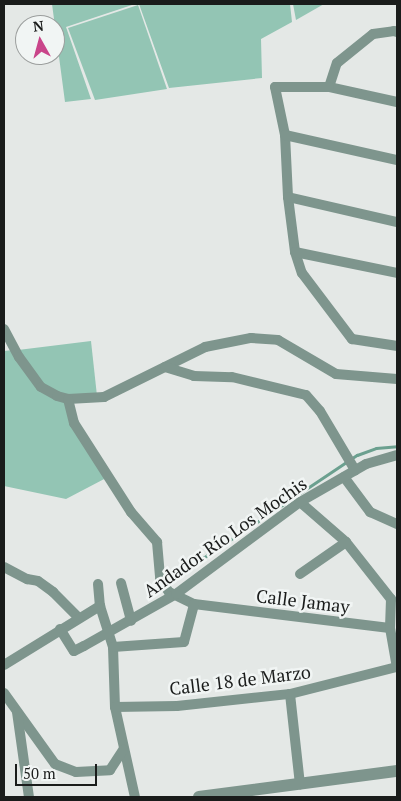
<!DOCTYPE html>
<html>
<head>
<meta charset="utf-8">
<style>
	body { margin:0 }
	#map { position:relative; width:401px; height:801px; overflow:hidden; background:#e4e8e6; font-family:"PT Serif",serif }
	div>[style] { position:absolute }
	.green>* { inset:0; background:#93c5b4 }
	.stream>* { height:3px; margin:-1.5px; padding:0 1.5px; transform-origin:1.5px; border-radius:1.5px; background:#6ba08f }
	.minor>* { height:10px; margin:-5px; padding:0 5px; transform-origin:5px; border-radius:5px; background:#7e958d }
	.tertiary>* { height:12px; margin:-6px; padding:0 6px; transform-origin:6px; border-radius:6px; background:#7e958d }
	span { translate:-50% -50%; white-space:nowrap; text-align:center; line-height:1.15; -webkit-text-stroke:5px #f1f5f4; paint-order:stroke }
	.street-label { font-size:18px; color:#1a1c1b }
	.frame { position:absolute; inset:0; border:5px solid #1a1c1b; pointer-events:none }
	.north { position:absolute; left:15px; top:15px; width:50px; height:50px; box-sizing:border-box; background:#f1f5f4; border:1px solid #9b9e9d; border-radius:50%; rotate:353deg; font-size:14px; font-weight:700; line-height:20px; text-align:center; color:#1a1c1b }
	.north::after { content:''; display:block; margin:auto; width:18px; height:22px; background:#c9458a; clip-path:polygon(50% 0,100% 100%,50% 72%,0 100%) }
	.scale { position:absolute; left:15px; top:764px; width:82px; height:22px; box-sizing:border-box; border:2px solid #1a1c1b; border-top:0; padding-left:6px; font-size:15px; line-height:18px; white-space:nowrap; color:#1a1c1b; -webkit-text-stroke:4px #f1f5f4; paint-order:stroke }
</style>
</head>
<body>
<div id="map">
	<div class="green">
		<i style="clip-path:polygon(52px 4px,135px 4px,66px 27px,91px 99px,65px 102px)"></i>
		<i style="clip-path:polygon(139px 4px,290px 4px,292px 22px,261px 39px,262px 78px,169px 88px)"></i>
		<i style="clip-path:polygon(293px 4px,324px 4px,296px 20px)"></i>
		<i style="clip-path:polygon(138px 5px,167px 89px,95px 100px,68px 28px)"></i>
		<i style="clip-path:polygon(91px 341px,97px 396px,68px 397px,42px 385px,18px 350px)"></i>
		<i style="clip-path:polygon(13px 350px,34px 382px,66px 400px,108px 477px,66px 499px,4px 486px,4px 351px)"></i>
	</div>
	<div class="stream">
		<i style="left:170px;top:580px;width:225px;rotate:-33.8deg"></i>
		<i style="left:357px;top:455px;width:20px;rotate:-20deg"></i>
		<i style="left:376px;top:448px;width:21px;rotate:-5deg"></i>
	</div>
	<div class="minor">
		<i style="left:329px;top:87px;width:25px;rotate:-72deg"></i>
		<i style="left:337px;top:63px;width:46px;rotate:-38.9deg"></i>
		<i style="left:373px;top:34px;width:21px;rotate:-8deg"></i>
		<i style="left:394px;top:31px;width:3px;rotate:18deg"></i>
		<i style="left:397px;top:102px;width:70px;rotate:-167.6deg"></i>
		<i style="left:329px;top:87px;width:54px;rotate:180deg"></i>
		<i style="left:275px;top:87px;width:49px;rotate:78.2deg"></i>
		<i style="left:285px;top:135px;width:62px;rotate:87.2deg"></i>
		<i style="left:288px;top:197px;width:55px;rotate:82.7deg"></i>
		<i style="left:295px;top:252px;width:22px;rotate:72deg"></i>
		<i style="left:302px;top:273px;width:83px;rotate:52.9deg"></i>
		<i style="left:352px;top:339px;width:46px;rotate:8.8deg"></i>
		<i style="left:285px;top:135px;width:115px;rotate:12.6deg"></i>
		<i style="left:288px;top:197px;width:112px;rotate:12.9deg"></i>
		<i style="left:295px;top:252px;width:104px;rotate:11.6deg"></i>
		<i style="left:4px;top:329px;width:32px;rotate:62deg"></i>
		<i style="left:19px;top:357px;width:37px;rotate:54deg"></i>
		<i style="left:41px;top:387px;width:18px;rotate:29deg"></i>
		<i style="left:57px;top:396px;width:11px;rotate:15deg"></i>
		<i style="left:68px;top:399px;width:36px;rotate:-3deg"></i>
		<i style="left:104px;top:397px;width:113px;rotate:-26.3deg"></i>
		<i style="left:205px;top:347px;width:47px;rotate:-11.1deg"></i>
		<i style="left:251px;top:338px;width:27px;rotate:4deg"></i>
		<i style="left:278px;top:340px;width:67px;rotate:30.4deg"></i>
		<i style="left:336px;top:374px;width:61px;rotate:4.7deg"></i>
		<i style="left:165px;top:367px;width:30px;rotate:17deg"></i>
		<i style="left:194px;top:376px;width:38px;rotate:2deg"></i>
		<i style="left:232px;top:377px;width:76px;rotate:13.7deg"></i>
		<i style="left:306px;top:395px;width:21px;rotate:49deg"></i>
		<i style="left:320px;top:411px;width:69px;rotate:59.3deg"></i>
		<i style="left:68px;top:399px;width:25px;rotate:76deg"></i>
		<i style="left:74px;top:423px;width:106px;rotate:57.4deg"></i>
		<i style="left:131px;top:512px;width:40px;rotate:49deg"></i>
		<i style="left:157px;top:542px;width:38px;rotate:85deg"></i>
		<i style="left:160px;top:580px;width:15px;rotate:53deg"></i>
		<i style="left:169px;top:592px;width:28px;rotate:26deg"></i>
		<i style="left:194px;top:604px;width:197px;rotate:7deg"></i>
		<i style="left:390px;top:628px;width:39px;rotate:80deg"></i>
		<i style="left:344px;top:477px;width:44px;rotate:53.4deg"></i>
		<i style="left:370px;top:512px;width:30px;rotate:24deg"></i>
		<i style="left:300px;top:502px;width:61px;rotate:41deg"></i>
		<i style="left:346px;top:542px;width:73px;rotate:51.7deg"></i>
		<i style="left:4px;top:567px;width:26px;rotate:28deg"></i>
		<i style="left:27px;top:579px;width:11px;rotate:10deg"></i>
		<i style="left:38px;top:581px;width:19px;rotate:36deg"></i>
		<i style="left:53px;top:592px;width:37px;rotate:45deg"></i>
		<i style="left:300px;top:574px;width:56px;rotate:-34.8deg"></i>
		<i style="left:121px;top:583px;width:39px;rotate:75deg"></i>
		<i style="left:98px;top:584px;width:22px;rotate:85deg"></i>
		<i style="left:100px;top:606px;width:43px;rotate:72.4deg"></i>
		<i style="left:113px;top:647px;width:60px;rotate:88.1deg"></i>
		<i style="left:115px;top:707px;width:92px;rotate:77.5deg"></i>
		<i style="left:390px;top:628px;width:29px;rotate:-88deg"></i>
		<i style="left:60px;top:629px;width:26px;rotate:58deg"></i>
		<i style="left:74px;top:651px;width:11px;rotate:-27deg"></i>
		<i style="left:84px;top:646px;width:106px;rotate:-29.5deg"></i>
		<i style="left:176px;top:594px;width:154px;rotate:-36.6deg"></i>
		<i style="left:300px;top:502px;width:76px;rotate:-29.9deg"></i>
		<i style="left:366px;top:464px;width:32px;rotate:-16deg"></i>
		<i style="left:113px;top:647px;width:71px;rotate:-4deg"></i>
		<i style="left:184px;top:642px;width:39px;rotate:-75deg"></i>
		<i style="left:4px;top:665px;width:113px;rotate:-31.6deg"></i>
		<i style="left:4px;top:693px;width:87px;rotate:54.3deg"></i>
		<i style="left:55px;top:764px;width:22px;rotate:21deg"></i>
		<i style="left:76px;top:772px;width:34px;rotate:-3deg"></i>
		<i style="left:110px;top:770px;width:24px;rotate:-57deg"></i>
		<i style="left:290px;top:694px;width:91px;rotate:83.7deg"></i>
		<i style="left:115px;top:707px;width:62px;rotate:-0.9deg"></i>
		<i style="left:177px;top:706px;width:114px;rotate:-6.1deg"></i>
		<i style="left:290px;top:694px;width:110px;rotate:-14.2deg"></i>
		<i style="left:17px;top:712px;width:86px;rotate:82deg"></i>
	</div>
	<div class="tertiary">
		<i style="left:199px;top:797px;width:200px;rotate:-7.5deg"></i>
	</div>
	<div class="street-label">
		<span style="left:225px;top:537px;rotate:-35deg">Andador Río Los Mochis</span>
		<span style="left:303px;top:601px;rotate:7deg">Calle Jamay</span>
		<span style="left:240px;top:680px;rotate:-7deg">Calle 18 de Marzo</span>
	</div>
	<div class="frame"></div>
	<div class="north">N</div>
	<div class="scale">50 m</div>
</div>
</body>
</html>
